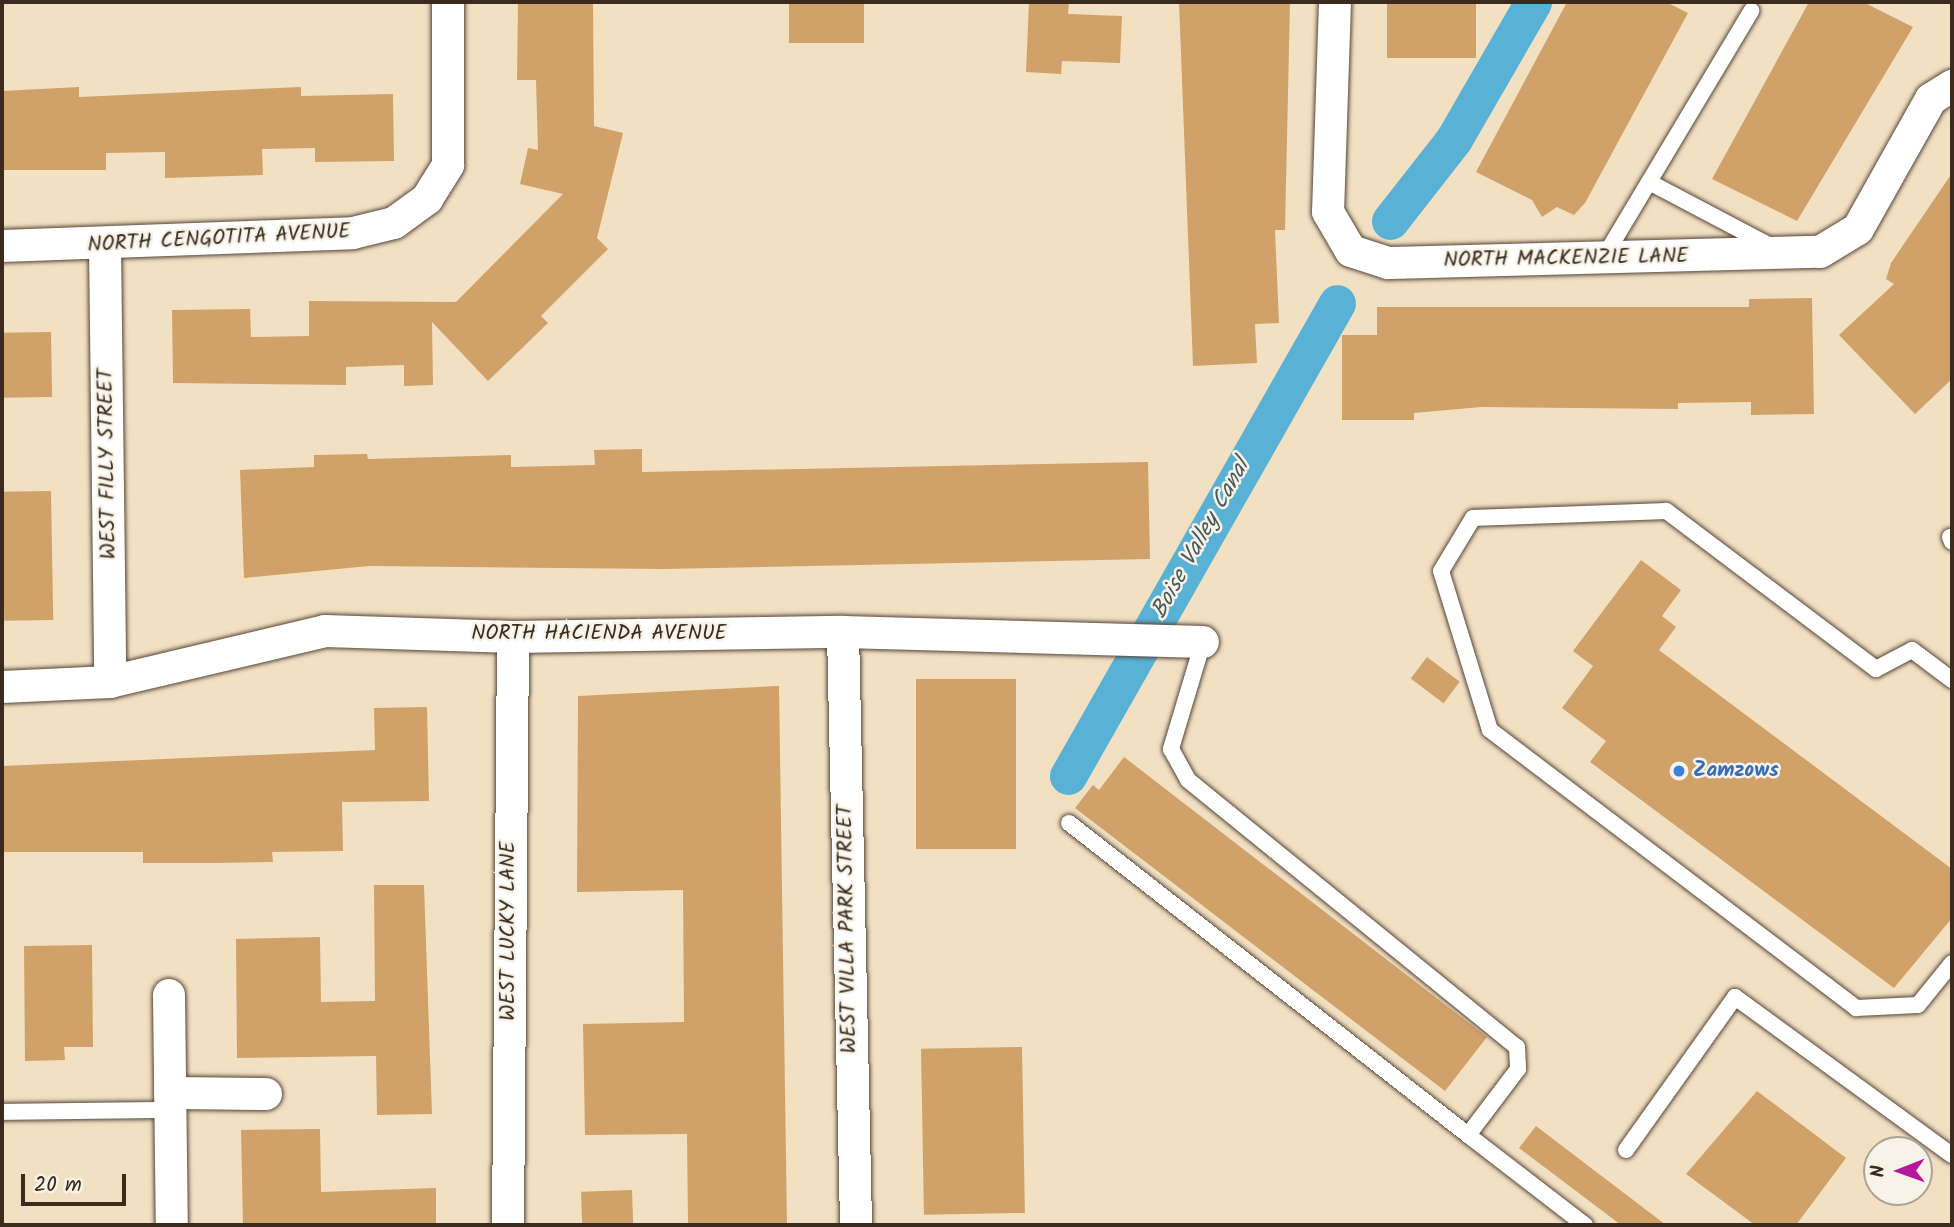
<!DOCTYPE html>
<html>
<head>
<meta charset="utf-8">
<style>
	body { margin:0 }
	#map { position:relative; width:1954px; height:1227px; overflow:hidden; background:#f2e0c3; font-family:Kalam,sans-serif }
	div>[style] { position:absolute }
	.canal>* { height:37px; margin:-18.5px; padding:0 18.5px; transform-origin:18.5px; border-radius:18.5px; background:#59b2d6 }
	.building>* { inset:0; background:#d0a26a; transform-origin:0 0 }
	.roads { filter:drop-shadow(0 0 2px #564537) drop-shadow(0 0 2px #564537) }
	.service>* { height:16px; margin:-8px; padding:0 8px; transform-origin:8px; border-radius:8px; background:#fff }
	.minor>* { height:32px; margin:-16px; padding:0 16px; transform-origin:16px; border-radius:16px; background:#fff }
	.dots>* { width:19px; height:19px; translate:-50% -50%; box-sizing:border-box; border:4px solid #f7f3e8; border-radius:50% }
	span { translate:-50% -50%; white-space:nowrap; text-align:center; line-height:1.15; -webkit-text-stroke:5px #f7f3e8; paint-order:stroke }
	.street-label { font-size:21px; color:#3b2a1e }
	.shop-label { font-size:21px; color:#366cbe; font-weight:700 }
	.left { translate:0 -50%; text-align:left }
	.water-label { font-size:23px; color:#465a5e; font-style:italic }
	.frame { position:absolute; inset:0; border:4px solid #3b2a1e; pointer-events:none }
	.north { position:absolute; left:1863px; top:1136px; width:70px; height:70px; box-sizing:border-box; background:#f7f3e8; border:2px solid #aca397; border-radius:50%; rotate:269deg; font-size:19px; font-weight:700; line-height:28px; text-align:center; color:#3b2a1e }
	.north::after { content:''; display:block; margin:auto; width:24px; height:32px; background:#b5179e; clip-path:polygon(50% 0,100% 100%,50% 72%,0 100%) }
	.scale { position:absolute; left:21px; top:1174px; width:105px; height:32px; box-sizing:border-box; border:4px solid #3b2a1e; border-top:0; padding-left:9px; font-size:21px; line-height:24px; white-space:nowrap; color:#3b2a1e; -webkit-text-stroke:5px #f7f3e8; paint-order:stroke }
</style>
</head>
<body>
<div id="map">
	<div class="canal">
		<i style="left:1390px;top:221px;width:104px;rotate:-52deg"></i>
		<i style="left:1454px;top:139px;width:158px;rotate:-60deg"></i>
		<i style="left:1068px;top:776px;width:544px;rotate:-60.37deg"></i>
	</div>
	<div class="building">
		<i style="clip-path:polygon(518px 2px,593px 2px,594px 126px,623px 133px,597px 238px,608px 249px,541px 316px,548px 323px,488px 381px,432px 322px,433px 385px,404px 386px,404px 365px,346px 367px,346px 385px,173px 383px,172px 310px,250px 309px,251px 337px,309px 336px,309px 301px,456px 302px,563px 194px,520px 184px,528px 148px,538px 150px,536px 80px,517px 80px)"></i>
		<i style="left:789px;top:2px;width:75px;height:41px"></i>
		<i style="clip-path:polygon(1029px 2px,1069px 2px,1068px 14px,1122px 16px,1120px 63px,1062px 61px,1061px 74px,1026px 72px)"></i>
		<i style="clip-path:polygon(1179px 2px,1290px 2px,1285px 230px,1275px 230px,1279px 323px,1255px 324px,1257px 363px,1193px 366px)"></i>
		<i style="left:1387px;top:2px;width:89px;height:56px"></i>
		<i style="clip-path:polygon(1567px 2px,1666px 2px,1688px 13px,1585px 203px,1574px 215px,1557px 207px,1542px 217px,1532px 200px,1476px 172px)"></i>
		<i style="clip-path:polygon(1809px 2px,1863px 2px,1913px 27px,1797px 221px,1712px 179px)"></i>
		<i style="clip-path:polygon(79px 87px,79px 97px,301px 87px,301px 96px,393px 94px,394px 161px,315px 162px,315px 148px,262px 149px,263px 175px,165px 178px,165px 152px,106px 153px,106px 170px,2px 170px,2px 91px)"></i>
		<i style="clip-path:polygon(1952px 173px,1952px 379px,1915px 414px,1839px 335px,1894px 284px,1886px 279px,1891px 263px)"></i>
		<i style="clip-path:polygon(1812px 298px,1814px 414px,1751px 415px,1751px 402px,1678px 403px,1678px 409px,1481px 407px,1414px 413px,1414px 420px,1342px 420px,1342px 335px,1377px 335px,1377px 307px,1749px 307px,1749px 299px)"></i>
		<i style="left:51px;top:332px;width:65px;height:49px;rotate:89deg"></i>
		<i style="clip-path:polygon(642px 449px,642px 472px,1148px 462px,1150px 559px,664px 569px,369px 566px,244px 578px,240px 470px,314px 467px,314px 455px,367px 454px,368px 459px,511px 455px,511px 467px,595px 465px,594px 450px)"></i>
		<i style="left:51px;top:491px;width:129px;height:49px;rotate:89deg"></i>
		<i style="clip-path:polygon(1641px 560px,1681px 590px,1662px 616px,1676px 627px,1659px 650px,1952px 869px,1952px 918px,1894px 988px,1590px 762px,1606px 741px,1562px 708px,1593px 666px,1573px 651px)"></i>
		<i style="left:1427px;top:657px;width:41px;height:27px;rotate:37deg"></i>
		<i style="left:1016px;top:679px;width:170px;height:100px;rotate:90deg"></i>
		<i style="clip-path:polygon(779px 686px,787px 1225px,688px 1225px,687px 1134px,585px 1135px,583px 1024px,684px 1022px,683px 890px,577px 892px,578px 696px)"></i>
		<i style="clip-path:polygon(427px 707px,429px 801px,342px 802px,343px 851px,272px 852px,273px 862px,214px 863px,143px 863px,143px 852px,4px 852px,2px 766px,375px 750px,374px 708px)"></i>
		<i style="clip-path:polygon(1124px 757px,1487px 1037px,1445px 1091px,1075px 808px,1093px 785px,1099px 790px)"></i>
		<i style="clip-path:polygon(374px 885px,424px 885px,432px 1114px,377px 1115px,376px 1056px,237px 1058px,236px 939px,320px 937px,321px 1002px,375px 1001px)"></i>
		<i style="clip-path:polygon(92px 945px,93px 1047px,64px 1047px,65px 1060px,25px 1061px,24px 946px)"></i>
		<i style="left:1022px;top:1047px;width:166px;height:101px;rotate:89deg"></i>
		<i style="clip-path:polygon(1757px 1091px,1846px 1158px,1796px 1225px,1755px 1225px,1686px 1174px)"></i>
		<i style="clip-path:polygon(1536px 1126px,1666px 1225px,1621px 1225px,1519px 1148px)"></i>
		<i style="clip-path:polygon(320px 1129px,321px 1192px,436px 1188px,436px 1225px,243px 1225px,241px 1130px)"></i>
		<i style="left:632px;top:1190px;width:35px;height:51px;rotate:88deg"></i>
	</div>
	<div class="roads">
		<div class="service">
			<i style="left:1649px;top:182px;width:141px;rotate:27.8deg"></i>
			<i style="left:1604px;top:257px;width:287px;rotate:-59.1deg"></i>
			<i style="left:1950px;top:537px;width:5px;rotate:68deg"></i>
			<i style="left:1203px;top:642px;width:112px;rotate:106.7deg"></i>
			<i style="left:1171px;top:749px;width:35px;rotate:61deg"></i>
			<i style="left:1188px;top:780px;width:424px;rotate:39.1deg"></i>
			<i style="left:1517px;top:1047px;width:22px;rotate:87deg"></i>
			<i style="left:1518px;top:1069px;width:83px;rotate:127.1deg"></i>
			<i style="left:1468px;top:1135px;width:148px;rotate:37.6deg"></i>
			<i style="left:1952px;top:680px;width:50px;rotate:-143.1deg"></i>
			<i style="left:1912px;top:650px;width:41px;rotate:152.2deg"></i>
			<i style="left:1876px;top:669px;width:263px;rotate:-143deg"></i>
			<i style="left:1666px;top:511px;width:193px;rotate:177.9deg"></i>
			<i style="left:1473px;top:518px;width:62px;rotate:121.1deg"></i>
			<i style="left:1441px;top:571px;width:166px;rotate:72.9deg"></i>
			<i style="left:1490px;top:730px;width:460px;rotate:37.2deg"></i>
			<i style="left:1856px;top:1008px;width:62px;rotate:-2.8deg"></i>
			<i style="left:1918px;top:1005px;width:54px;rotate:-51deg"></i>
			<i style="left:1069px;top:823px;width:507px;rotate:38.02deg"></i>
			<i style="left:2px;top:1112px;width:168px;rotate:-0.7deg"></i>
			<i style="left:1626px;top:1150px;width:188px;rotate:-54.5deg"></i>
			<i style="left:1735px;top:997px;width:268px;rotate:36.1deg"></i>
		</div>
		<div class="minor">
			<i style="left:1335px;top:2px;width:210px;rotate:91.9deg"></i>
			<i style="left:1328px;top:212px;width:45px;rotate:59.5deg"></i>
			<i style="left:1351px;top:251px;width:39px;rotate:18deg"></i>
			<i style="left:1388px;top:263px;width:432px;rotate:-1.5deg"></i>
			<i style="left:1820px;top:252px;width:44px;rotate:-31.2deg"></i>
			<i style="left:1858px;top:229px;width:149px;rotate:-60.7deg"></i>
			<i style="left:1931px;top:99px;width:25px;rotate:-32deg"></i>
			<i style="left:2px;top:246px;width:351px;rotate:-2.1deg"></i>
			<i style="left:353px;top:233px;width:42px;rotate:-13.7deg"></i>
			<i style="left:394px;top:223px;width:41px;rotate:-36deg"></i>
			<i style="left:427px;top:199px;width:40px;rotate:-58deg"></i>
			<i style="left:448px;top:165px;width:163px;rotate:-90deg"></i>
			<i style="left:105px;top:246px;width:436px;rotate:89.3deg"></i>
			<i style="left:843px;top:632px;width:593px;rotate:88.74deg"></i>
			<i style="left:2px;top:687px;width:108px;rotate:-2.7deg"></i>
			<i style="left:110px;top:682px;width:221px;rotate:-13.3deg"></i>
			<i style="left:325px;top:631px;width:188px;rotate:1.8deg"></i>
			<i style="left:513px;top:637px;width:330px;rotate:-0.9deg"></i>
			<i style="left:843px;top:632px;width:360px;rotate:1.6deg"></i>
			<i style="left:169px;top:995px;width:230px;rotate:89.3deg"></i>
			<i style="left:170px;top:1093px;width:96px;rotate:0.6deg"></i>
			<i style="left:508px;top:1225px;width:588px;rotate:-89.51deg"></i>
		</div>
	</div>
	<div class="dots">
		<i style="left:1679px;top:771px;background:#3f7fe0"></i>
	</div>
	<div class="street-label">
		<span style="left:219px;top:239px;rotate:-3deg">NORTH CENGOTITA AVENUE</span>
		<span style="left:1566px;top:259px;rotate:-1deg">NORTH MACKENZIE LANE</span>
		<span style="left:108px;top:464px;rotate:-91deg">WEST FILLY STREET</span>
		<span style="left:599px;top:634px">NORTH HACIENDA AVENUE</span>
		<span style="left:848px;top:929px;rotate:-91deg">WEST VILLA PARK STREET</span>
		<span style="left:509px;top:931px;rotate:-90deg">WEST LUCKY LANE</span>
	</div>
	<div class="shop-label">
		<span class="left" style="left:1693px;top:771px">Zamzows</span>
	</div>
	<div class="water-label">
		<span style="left:1201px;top:539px;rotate:-61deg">Boise Valley Canal</span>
	</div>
	<div class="frame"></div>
	<div class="north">N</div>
	<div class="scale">20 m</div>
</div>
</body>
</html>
